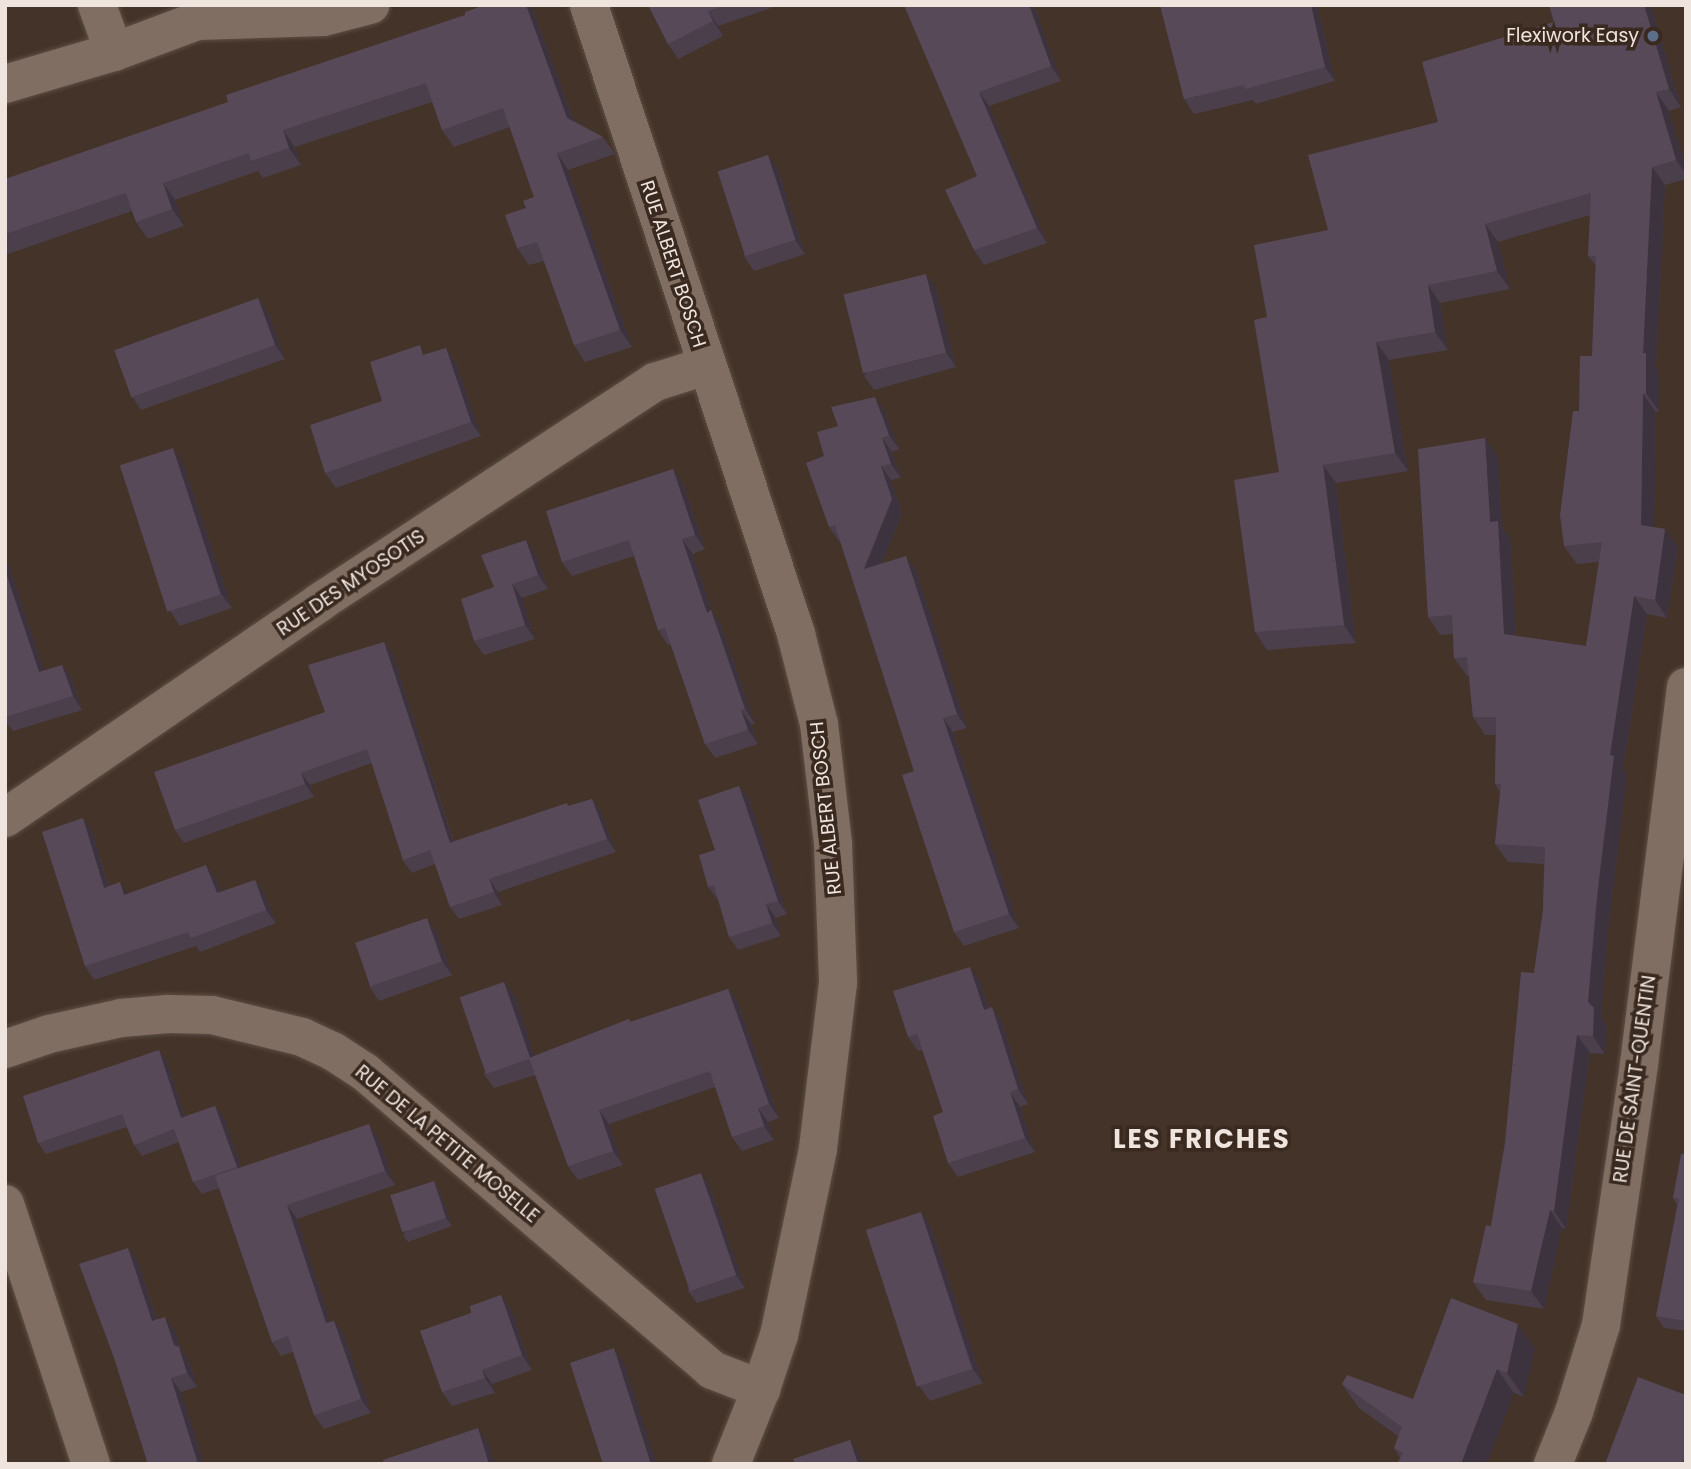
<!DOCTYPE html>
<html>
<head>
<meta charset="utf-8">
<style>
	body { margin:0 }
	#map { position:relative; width:1691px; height:1469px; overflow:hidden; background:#443328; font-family:Poppins,sans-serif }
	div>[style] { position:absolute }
	.roads { filter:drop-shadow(0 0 2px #5d4f46) drop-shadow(0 0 2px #5d4f46) }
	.minor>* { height:38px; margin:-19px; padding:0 19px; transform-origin:19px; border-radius:19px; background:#816e62 }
	.wall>* { inset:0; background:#4b3f4c }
	.shaded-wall>* { inset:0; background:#3d333e }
	.building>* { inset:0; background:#574958; transform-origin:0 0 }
	.dots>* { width:19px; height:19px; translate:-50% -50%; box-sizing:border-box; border:4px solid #39291f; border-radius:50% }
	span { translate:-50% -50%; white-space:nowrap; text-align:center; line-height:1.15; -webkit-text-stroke:7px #39291f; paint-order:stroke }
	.poi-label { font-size:19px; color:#efe4de }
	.right { translate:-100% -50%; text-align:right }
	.street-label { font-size:19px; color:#efe4de }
	.district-label { font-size:26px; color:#efe4de; font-weight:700; letter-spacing:2px }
	.frame { position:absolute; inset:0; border:7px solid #efe4de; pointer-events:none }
</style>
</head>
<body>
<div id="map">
	<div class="roads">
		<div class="minor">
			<i style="left:97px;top:5px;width:50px;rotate:70.1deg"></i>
			<i style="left:589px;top:5px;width:662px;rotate:71.78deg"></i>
			<i style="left:796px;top:634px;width:93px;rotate:75.7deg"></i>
			<i style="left:819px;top:724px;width:121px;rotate:83.3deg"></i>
			<i style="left:833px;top:844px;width:139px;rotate:87.9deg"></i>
			<i style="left:838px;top:983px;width:167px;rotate:96.9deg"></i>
			<i style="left:818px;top:1149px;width:190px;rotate:101.8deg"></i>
			<i style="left:779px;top:1335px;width:57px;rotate:108.4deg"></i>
			<i style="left:761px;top:1389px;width:81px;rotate:111.8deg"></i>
			<i style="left:197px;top:21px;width:126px;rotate:-1.8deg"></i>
			<i style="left:323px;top:17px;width:49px;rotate:-14.3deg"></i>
			<i style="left:5px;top:84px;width:114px;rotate:-16.4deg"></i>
			<i style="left:114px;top:52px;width:89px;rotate:-20.5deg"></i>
			<i style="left:197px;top:21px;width:33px;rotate:-29deg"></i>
			<i style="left:5px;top:818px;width:382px;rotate:-34.4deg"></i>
			<i style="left:320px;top:602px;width:401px;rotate:-33.3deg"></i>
			<i style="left:655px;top:382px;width:53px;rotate:-17.4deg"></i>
			<i style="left:5px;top:1049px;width:46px;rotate:-18.8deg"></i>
			<i style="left:49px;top:1034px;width:74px;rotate:-12.5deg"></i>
			<i style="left:121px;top:1018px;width:47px;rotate:-4.9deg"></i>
			<i style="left:168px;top:1014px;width:44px;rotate:1.3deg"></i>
			<i style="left:212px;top:1015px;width:93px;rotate:13.7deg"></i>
			<i style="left:302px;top:1037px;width:35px;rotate:25deg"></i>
			<i style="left:334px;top:1052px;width:38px;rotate:33deg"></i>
			<i style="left:366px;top:1073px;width:456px;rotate:40.6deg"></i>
			<i style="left:712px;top:1370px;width:53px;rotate:21.2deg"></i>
			<i style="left:5px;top:1204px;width:274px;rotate:71.7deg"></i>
			<i style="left:1553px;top:1464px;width:56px;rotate:-68deg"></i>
			<i style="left:1574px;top:1412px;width:91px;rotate:-72.8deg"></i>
			<i style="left:1601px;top:1325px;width:264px;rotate:-81.7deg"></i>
			<i style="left:1639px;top:1064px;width:380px;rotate:-82.9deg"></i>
		</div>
	</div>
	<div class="wall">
		<i style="clip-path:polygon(648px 5px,780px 5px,718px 26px,723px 36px,678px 59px,668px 44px)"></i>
		<i style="clip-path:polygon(904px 5px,1034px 5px,1061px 81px,989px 106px,1047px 243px,984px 265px,974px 250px,977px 176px)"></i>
		<i style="clip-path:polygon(1160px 5px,1317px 5px,1335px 81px,1256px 104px,1253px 100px,1194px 114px,1184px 99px)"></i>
		<i style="clip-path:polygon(1549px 5px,1651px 5px,1681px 107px,1669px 111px,1686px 168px,1686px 179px,1665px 185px,1656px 368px,1659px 372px,1659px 411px,1656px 412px,1654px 527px,1665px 529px,1678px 547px,1667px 618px,1647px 614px,1623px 769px,1627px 774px,1608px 931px,1601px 1017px,1607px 1026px,1605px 1054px,1590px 1053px,1566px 1229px,1562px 1228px,1544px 1309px,1486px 1300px,1473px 1282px,1491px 1226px,1534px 973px,1543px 910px,1544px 864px,1508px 862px,1495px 844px,1500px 792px,1495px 784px,1496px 735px,1485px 735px,1473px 717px,1469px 676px,1467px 676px,1454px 658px,1453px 634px,1440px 635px,1428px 617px,1485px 438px,1498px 457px,1502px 527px,1511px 540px,1516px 636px,1586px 646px,1599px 562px,1577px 564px,1564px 546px,1579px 411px,1592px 356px,1596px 266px,1588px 256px,1590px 215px,1498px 242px,1510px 289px,1440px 303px,1448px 350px,1389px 360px,1408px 471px,1336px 483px,1356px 643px,1267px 650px,1255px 632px,1279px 472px,1267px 317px,1328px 230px,1438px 122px,1554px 22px)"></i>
		<i style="clip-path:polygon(533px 10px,574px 121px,603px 137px,615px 154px,568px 170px,632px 347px,585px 362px,574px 345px,544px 261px,529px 265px,517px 248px,526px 208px,534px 197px,510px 127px,454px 147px,442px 130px,432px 102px,295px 147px,301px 165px,263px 178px,258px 171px,175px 200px,184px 226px,148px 239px,136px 222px,132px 211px,5px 255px,5px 179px)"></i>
		<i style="clip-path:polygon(778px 170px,805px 254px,754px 271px,744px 256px)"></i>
		<i style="clip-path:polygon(936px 288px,956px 367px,874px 390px,864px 376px)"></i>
		<i style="clip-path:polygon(258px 298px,268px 313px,285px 359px,141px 410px,131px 395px)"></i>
		<i style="clip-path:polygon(446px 348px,456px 363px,481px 436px,336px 488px,325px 473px,382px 401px,426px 354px)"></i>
		<i style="clip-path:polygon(885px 411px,899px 449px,892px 452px,901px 478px,891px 480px,902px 513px,882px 564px,916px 570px,967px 728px,953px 732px,1019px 928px,964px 946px,954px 932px,914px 771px,840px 541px,839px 541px,829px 527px,824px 456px)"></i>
		<i style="clip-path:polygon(183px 463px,232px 608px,180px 626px,170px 611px)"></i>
		<i style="clip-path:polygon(673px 469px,683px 483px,705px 549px,693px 554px,712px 612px,721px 625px,755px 724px,751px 724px,758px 744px,715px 758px,705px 744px,671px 644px,668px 645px,658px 630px,634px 556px,572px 576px,562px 562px)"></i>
		<i style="clip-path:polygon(5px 554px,44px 671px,62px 665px,72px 679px,82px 710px,13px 731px,5px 721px)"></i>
		<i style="clip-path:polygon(536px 555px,548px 589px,522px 598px,535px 639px,484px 655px,474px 641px,494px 587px)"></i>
		<i style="clip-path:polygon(384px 642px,393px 655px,454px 842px,592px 799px,601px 812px,616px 852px,498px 892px,502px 905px,459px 919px,450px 907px,435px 864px,412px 873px,403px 860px,372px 763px,310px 785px,314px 797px,184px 843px,175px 830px,325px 712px)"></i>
		<i style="clip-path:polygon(739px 786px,749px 799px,787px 914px,776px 918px,781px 936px,738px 950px,729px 937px,718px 900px,708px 887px,715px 850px)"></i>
		<i style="clip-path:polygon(92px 832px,109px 886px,128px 894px,216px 879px,221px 892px,255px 880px,264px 893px,276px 923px,200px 952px,196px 946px,94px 980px,85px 966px)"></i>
		<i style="clip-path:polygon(437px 932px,452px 975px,379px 1001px,369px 986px)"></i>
		<i style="clip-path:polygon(980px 981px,989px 1008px,992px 1007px,1002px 1022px,1028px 1104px,1020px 1107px,1035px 1152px,958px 1177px,948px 1163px,943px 1112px,923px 1050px,918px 1051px,908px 1037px)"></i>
		<i style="clip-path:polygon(728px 989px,738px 1003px,779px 1118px,768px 1122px,774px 1140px,742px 1151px,732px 1137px,715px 1087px,609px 1124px,623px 1165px,578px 1180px,568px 1166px,535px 1075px,494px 1088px,484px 1074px,515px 996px,534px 1056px,629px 1019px,631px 1022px)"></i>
		<i style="clip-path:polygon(159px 1050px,167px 1062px,185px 1116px,215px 1106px,224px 1117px,241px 1167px,379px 1138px,395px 1185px,297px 1219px,330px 1322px,334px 1321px,344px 1335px,371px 1413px,324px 1429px,314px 1415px,293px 1352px,281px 1356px,272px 1342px,219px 1188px,202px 1194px,193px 1182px,179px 1142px,142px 1156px,134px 1145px,127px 1127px,46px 1154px,38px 1143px)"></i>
		<i style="clip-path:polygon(1686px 1153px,1686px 1331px,1664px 1328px,1656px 1316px,1677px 1205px,1673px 1198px)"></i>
		<i style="clip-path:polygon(710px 1186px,745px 1288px,697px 1303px,688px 1291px)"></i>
		<i style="clip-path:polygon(439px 1189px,452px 1226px,408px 1242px,403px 1235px)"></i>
		<i style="clip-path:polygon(921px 1212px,931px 1226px,983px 1383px,930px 1401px,920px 1387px)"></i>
		<i style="clip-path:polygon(128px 1248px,138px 1262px,157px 1319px,175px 1331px,181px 1349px,189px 1361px,197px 1387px,181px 1392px,204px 1464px,148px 1464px)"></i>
		<i style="clip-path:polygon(501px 1295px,511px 1309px,532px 1370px,492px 1384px,495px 1393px,452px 1406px,442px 1392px,471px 1313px)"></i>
		<i style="clip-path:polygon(1535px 1348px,1524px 1397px,1514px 1393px,1400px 1458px,1394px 1448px,1398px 1436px,1359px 1408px,1342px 1384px,1413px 1399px)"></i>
	</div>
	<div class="shaded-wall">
		<i style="clip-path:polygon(526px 5px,530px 5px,533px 10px,579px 135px,567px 118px)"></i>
		<i style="clip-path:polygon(1029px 5px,1034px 5px,1061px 81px,1051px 66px)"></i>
		<i style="clip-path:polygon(1311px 5px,1317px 5px,1335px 81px,1325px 67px)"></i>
		<i style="clip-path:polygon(1644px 5px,1651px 5px,1681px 107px,1669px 89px)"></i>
		<i style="clip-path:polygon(708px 11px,718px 26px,723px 36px,713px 21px)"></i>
		<i style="clip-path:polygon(979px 92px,989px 106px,1047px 243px,1037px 228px)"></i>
		<i style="clip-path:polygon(1656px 92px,1669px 111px,1686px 168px,1686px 174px,1676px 160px)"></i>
		<i style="clip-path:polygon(283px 130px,295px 147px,301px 165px,289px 148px)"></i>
		<i style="clip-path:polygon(557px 153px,568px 170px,632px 347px,620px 330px)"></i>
		<i style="clip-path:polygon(768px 155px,778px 170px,805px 254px,795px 240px)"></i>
		<i style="clip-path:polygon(1652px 167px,1665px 185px,1656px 368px,1659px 372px,1659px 411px,1646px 393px,1643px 353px)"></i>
		<i style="clip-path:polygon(163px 183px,175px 200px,184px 226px,172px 209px)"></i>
		<i style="clip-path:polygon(1485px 224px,1498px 242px,1510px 289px,1497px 271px)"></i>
		<i style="clip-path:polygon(926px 274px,936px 288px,956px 367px,946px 352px)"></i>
		<i style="clip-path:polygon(1428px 285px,1440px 303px,1448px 350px,1435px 332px)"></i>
		<i style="clip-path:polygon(258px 298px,268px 313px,285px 359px,275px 345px)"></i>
		<i style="clip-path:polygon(1376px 342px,1389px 360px,1408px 471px,1395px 453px)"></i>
		<i style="clip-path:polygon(446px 348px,456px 363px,481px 436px,471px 422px)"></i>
		<i style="clip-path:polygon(1643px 394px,1656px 412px,1654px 543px,1641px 525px)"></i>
		<i style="clip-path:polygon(875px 397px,885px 411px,899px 449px,889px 435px)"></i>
		<i style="clip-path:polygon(882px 438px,892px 452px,901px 478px,891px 464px)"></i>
		<i style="clip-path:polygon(1485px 438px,1498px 457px,1502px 527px,1511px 540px,1517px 652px,1504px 634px,1490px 522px)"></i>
		<i style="clip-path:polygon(173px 448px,183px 463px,232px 608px,221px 594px)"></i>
		<i style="clip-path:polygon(1323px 465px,1336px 483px,1356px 643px,1344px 625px)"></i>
		<i style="clip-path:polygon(881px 466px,891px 480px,902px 513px,874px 583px,864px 569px)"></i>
		<i style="clip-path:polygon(673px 469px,683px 483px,705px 549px,695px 535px)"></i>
		<i style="clip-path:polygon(1665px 529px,1678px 547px,1667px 618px,1655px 600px)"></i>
		<i style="clip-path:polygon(682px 539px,693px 554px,712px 612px,721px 625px,755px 724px,745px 709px,707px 613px)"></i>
		<i style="clip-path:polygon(526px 540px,536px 555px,548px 589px,538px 575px)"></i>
		<i style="clip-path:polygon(5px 554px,49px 686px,39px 672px,5px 570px)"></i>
		<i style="clip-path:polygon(906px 556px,916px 570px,967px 728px,957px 714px)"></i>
		<i style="clip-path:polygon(512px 584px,522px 598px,535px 639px,525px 625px)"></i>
		<i style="clip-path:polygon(1634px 596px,1647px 614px,1623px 769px,1627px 774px,1608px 931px,1601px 1017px,1607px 1026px,1605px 1054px,1593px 1036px,1588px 1002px,1610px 755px)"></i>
		<i style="clip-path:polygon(384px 642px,393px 655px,458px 856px,450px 843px)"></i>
		<i style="clip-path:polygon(62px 665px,72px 679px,82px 710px,73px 696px)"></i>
		<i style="clip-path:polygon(741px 710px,751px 724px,758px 744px,748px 730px)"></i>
		<i style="clip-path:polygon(943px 718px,953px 732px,1019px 928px,1009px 914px)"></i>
		<i style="clip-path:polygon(301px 773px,310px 785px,314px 797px,305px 784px)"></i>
		<i style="clip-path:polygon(739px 786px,749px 799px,787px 914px,778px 901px)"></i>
		<i style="clip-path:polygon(592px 799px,601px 812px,616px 852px,607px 839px)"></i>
		<i style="clip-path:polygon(83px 818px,92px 832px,113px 901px,104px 888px)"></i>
		<i style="clip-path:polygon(206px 865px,216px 879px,226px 906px,217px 893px)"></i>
		<i style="clip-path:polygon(489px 879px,498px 892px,502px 905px,494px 892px)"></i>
		<i style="clip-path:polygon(255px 880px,264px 893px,276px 923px,266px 910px)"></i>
		<i style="clip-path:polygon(120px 882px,129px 896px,124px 895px)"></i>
		<i style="clip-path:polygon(766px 904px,776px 918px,781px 936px,772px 923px)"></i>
		<i style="clip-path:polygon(427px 918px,437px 932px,452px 975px,442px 961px)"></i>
		<i style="clip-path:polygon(970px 967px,980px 981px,994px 1024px,984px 1010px)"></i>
		<i style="clip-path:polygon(504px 982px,515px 996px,540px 1074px,530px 1059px)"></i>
		<i style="clip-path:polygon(728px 989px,738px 1003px,779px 1118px,769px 1104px)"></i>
		<i style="clip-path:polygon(992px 1007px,1002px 1022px,1028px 1104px,1018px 1089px)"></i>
		<i style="clip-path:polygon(1577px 1035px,1590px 1053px,1566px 1229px,1554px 1211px)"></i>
		<i style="clip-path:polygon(159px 1050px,167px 1062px,189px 1129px,181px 1118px)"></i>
		<i style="clip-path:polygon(1010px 1092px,1020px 1107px,1035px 1152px,1025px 1138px)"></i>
		<i style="clip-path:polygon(215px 1106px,224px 1117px,245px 1179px,237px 1167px)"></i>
		<i style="clip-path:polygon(758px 1108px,768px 1122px,774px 1140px,764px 1126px)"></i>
		<i style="clip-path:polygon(599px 1110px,609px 1124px,623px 1165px,613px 1151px)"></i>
		<i style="clip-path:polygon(369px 1124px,379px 1138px,395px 1185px,385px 1171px)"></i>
		<i style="clip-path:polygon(701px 1173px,710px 1186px,745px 1288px,736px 1275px)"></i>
		<i style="clip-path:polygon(434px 1181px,439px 1189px,452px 1226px,446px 1218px)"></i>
		<i style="clip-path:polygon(287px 1205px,297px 1219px,335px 1337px,326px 1323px)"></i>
		<i style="clip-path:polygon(1550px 1210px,1562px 1228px,1544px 1309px,1531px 1291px)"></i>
		<i style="clip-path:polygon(921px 1212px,931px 1226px,983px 1383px,973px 1369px)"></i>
		<i style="clip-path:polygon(128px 1248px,138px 1262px,162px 1335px,152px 1321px)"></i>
		<i style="clip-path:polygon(501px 1295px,511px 1309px,532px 1370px,522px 1355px)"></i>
		<i style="clip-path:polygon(165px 1317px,175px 1331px,181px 1349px,189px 1361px,197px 1387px,187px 1373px,174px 1345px)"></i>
		<i style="clip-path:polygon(334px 1321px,344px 1335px,371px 1413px,361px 1399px)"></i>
		<i style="clip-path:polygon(1518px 1324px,1535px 1348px,1524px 1397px,1507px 1373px)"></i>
		<i style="clip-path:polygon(614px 1348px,624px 1363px,657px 1464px,651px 1464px)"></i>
		<i style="clip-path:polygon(1497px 1369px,1514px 1393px,1487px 1464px,1461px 1464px)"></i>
		<i style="clip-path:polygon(482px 1370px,492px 1384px,495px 1393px,485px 1378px)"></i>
		<i style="clip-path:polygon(171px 1378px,181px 1392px,204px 1464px,198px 1464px)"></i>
		<i style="clip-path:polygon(478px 1428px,488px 1443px,495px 1464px,489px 1464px)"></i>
		<i style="clip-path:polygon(850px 1440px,860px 1455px,863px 1464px,858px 1464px)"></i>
	</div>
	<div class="building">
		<i style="clip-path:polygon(485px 5px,526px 5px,567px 118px,603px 137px,557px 153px,620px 330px,574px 345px,537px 242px,517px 248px,505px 215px,526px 208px,523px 201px,534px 197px,503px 108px,442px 130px,426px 83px,283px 130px,289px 148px,251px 161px,249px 153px,163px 183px,172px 209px,136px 222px,126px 193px,5px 234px,5px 179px,228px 102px,226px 95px,465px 15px,465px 12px)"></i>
		<i style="clip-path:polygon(648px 5px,726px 5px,708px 11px,713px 21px,668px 44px)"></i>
		<i style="clip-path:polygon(904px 5px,1029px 5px,1051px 66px,979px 92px,1037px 228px,974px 250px,945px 190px,977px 176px)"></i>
		<i style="clip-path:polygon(1160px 5px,1311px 5px,1325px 67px,1245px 89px,1244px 85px,1184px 99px)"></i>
		<i style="clip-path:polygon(1549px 5px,1644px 5px,1669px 89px,1656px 92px,1676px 160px,1652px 167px,1643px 353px,1646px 353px,1646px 393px,1643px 394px,1641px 525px,1665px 529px,1655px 600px,1634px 596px,1610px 755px,1614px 756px,1595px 913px,1588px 1002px,1594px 1008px,1593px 1036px,1577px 1035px,1554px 1211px,1550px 1210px,1531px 1291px,1473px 1282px,1486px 1225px,1491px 1226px,1505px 1143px,1521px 972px,1534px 973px,1543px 910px,1545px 847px,1495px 844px,1501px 784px,1495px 784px,1496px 717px,1473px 717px,1467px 657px,1454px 658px,1452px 615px,1428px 617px,1418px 449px,1485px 438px,1490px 522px,1498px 521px,1504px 634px,1586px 646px,1602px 542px,1564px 546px,1560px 515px,1573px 411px,1579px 411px,1580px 356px,1592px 356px,1596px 256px,1588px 256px,1591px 193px,1485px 224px,1497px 271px,1428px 285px,1435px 332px,1376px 342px,1395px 453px,1323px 465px,1344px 625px,1255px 632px,1234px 480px,1279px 472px,1254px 320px,1267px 317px,1254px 245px,1328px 230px,1308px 155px,1438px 122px,1422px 62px,1554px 22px)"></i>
		<i style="left:768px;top:155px;width:89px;height:53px;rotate:72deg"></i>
		<i style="left:926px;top:274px;width:81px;height:85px;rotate:76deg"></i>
		<i style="left:258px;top:298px;width:50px;height:153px;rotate:70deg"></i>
		<i style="clip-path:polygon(420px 345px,423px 355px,446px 348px,471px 422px,325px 473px,310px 425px,382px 401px,370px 362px)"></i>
		<i style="clip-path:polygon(875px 397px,889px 435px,882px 438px,891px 464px,881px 466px,892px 499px,864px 569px,906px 556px,957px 714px,943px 718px,1009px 914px,954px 932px,902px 775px,914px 771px,835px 525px,829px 527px,806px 463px,824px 456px,817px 432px,838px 426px,831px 407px)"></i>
		<i style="left:173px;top:448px;width:154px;height:56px;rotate:72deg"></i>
		<i style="clip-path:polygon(673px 469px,695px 535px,682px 539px,707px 613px,711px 610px,745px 709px,741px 710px,748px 730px,705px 744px,665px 628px,658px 630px,629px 540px,562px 562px,546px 511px)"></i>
		<i style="clip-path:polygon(526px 540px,538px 575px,512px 584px,525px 625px,474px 641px,461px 599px,494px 587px,481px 555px)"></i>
		<i style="clip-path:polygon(5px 570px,39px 672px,62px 665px,73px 696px,5px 717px)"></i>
		<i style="clip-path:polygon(384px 642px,450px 843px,443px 845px,567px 803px,568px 806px,592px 799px,607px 839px,489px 879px,494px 892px,450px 907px,430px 850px,403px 860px,367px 749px,301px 773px,305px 784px,175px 830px,154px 772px,325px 712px,308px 665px)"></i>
		<i style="clip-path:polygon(739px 786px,778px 901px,766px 904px,772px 923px,729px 937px,714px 885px,708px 887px,699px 855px,715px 850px,698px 800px)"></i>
		<i style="clip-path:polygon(83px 818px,104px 888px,120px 882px,124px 895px,206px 865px,217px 893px,255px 880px,266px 910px,191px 938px,188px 932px,85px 966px,42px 832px)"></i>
		<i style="left:427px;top:918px;width:46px;height:76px;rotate:71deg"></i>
		<i style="clip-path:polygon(970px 967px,984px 1010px,992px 1007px,1018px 1089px,1010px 1092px,1025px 1138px,948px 1163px,933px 1116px,943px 1112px,917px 1034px,908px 1037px,893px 991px)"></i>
		<i style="left:504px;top:982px;width:81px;height:47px;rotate:71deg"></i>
		<i style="clip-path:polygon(728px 989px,769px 1104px,758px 1108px,764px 1126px,732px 1137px,710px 1071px,599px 1110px,613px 1151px,568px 1166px,529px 1058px,629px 1019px,630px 1022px)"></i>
		<i style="clip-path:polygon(159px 1050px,181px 1118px,215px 1106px,237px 1167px,193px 1182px,174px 1129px,134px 1145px,122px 1114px,38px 1143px,23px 1096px)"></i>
		<i style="clip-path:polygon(369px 1124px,385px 1171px,287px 1205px,326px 1323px,334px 1321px,361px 1399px,314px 1415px,288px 1336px,272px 1342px,215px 1176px)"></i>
		<i style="clip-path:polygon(1686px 1153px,1686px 1321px,1656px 1316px,1679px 1199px,1673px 1198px,1681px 1154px)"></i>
		<i style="left:701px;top:1173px;width:108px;height:49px;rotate:71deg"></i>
		<i style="left:434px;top:1181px;width:39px;height:46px;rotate:72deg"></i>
		<i style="left:921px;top:1212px;width:165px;height:58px;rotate:72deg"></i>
		<i style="clip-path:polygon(128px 1248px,152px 1321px,165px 1317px,174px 1345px,179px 1347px,187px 1373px,171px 1378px,198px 1464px,148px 1464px,113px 1355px,79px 1264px)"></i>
		<i style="clip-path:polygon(501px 1295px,522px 1355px,482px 1370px,485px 1378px,442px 1392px,420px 1331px,471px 1313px,470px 1306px)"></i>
		<i style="clip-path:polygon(1451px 1298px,1518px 1324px,1507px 1373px,1497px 1369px,1461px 1464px,1397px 1464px,1403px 1453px,1394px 1448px,1402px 1427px,1342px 1384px,1347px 1375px,1413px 1399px)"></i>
		<i style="clip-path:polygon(614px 1348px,651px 1464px,603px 1464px,570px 1363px)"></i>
		<i style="clip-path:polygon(1638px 1377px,1686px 1395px,1686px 1454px,1682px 1464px,1605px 1464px)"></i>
		<i style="clip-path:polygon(478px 1428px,489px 1464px,384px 1464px,383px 1460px)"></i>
		<i style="clip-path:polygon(850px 1440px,858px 1464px,795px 1464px,793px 1459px)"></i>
	</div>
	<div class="dots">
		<i style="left:1653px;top:36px;background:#5c6f8a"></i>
	</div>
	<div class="poi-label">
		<span class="right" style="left:1639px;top:36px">Flexiwork Easy</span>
	</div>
	<div class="street-label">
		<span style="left:673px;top:264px;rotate:72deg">RUE ALBERT BOSCH</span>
		<span style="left:351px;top:583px;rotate:-34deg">RUE DES MYOSOTIS</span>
		<span style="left:826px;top:808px;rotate:-96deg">RUE ALBERT BOSCH</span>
		<span style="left:1635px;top:1079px;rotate:-82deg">RUE DE SAINT-QUENTIN</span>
		<span style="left:447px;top:1144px;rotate:40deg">RUE DE LA PETITE MOSELLE</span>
	</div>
	<div class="district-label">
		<span style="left:1202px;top:1140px">LES FRICHES</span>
	</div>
	<div class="frame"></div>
</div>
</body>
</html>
